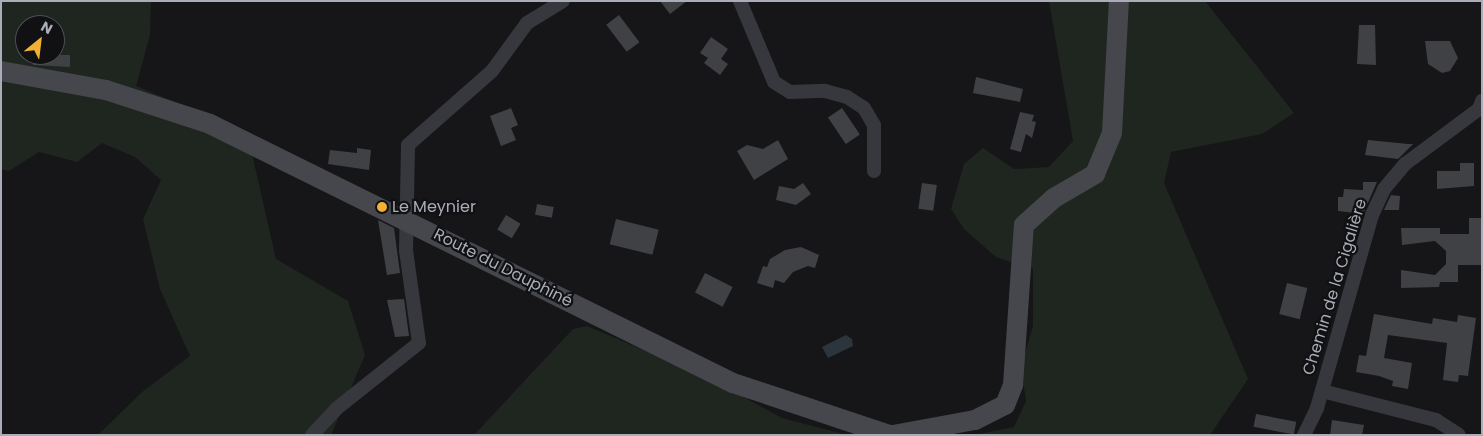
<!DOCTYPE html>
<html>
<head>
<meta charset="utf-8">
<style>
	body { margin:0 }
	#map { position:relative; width:1483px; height:436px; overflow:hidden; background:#161618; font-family:Poppins,sans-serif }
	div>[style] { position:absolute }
	.green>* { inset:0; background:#1e261f }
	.water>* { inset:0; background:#2c353c }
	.building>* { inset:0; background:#404145; transform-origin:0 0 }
	.street>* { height:14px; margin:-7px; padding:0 7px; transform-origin:7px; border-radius:7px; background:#37383d }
	.secondary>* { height:20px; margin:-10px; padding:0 10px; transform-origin:10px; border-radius:10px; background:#45474d }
	.dots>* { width:14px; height:14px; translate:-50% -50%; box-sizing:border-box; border:2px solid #111113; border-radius:50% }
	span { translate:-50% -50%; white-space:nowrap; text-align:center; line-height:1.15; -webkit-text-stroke:4.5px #111113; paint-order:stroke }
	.poi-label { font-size:16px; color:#a8adb8 }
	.left { translate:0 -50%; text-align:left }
	.street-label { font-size:16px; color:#a8adb8 }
	.frame { position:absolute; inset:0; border:2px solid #a8adb8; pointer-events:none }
	.north { position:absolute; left:15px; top:15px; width:50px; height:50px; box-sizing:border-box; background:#111113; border:1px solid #4d4f55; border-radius:50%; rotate:29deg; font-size:14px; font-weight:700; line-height:20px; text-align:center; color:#a8adb8 }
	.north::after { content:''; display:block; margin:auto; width:18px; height:22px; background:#f2b134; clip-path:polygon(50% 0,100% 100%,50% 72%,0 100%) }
</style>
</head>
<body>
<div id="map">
	<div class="green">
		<i style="clip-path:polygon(evenodd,1px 1px,151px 1px,150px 35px,136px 86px,247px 132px,276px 259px,348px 301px,365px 355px,331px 435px,98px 435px,142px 392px,190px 356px,160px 289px,143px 219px,161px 180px,135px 157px,102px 143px,77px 162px,39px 152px,9px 171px,1px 169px,1px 1px,25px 25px,55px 25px,55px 55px,25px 55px,25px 25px)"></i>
		<i style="clip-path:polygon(1049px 1px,1205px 1px,1294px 113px,1262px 134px,1171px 152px,1164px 183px,1248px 379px,1210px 435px,974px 435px,1014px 427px,1026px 401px,1021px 368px,1033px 326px,1033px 269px,996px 257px,964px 229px,951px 209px,964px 164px,983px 148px,1014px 169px,1049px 167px,1073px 141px)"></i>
		<i style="clip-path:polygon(587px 326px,705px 376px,782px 418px,847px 435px,474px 435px,573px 329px)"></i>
	</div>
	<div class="water">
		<i style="clip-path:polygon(846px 335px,852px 339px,853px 346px,828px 358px,822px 347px)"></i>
	</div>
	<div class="building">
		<i style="clip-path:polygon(660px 1px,687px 1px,670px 14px)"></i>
		<i style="left:619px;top:15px;width:34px;height:16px;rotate:53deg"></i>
		<i style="clip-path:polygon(1359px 25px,1375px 25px,1376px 65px,1357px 64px)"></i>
		<i style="clip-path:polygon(711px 37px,728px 49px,721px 59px,728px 64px,720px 75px,704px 63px,708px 58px,700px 53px)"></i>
		<i style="clip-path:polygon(1425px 41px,1450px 41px,1458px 58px,1450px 71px,1442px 73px,1428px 64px)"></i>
		<i style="clip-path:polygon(33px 55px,70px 55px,70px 67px,33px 65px)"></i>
		<i style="clip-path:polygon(976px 77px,1023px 89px,1020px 102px,973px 93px)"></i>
		<i style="clip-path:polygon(511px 108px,518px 125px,511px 128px,516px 140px,501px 146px,490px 116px)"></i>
		<i style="left:842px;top:108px;width:32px;height:17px;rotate:56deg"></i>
		<i style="clip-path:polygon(1020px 112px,1034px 115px,1032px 121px,1036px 122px,1032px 138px,1026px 134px,1021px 152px,1010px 149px)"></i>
		<i style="clip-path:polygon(778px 140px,788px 159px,754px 180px,737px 151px,747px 145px,763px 149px)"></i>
		<i style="clip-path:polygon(1368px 140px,1408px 144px,1413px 144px,1398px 159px,1365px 155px)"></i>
		<i style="clip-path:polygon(357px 148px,371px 150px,369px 170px,328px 164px,330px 150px,357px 153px)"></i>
		<i style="clip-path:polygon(1460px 163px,1474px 163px,1474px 186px,1437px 189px,1437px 171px,1460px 171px)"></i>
		<i style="clip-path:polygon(1363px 182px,1377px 182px,1363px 214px,1338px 211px,1338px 197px,1343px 197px,1344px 189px,1363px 190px)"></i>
		<i style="clip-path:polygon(803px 183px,811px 194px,796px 205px,776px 200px,779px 186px,794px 189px)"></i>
		<i style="left:922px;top:183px;width:15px;height:26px;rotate:8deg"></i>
		<i style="clip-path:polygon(1391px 195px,1400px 196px,1399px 210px,1384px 210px)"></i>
		<i style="left:537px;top:204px;width:17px;height:11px;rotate:10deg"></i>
		<i style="left:506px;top:215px;width:17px;height:17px;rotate:31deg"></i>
		<i style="clip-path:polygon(1469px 218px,1482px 218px,1482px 265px,1458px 265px,1458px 282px,1440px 282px,1439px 287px,1401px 288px,1401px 270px,1435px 275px,1446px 264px,1446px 251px,1435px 241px,1402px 245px,1401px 228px,1440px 228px,1440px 234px,1469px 234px)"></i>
		<i style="left:616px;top:219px;width:44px;height:26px;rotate:14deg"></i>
		<i style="clip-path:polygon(378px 220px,394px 228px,400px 273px,387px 275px)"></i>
		<i style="clip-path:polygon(801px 247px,819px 255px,815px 268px,808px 266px,793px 272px,784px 283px,775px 280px,773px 288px,757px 283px,763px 266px,767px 267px,770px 259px,785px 250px)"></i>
		<i style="left:705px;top:273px;width:31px;height:22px;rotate:27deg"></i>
		<i style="left:1287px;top:283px;width:21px;height:32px;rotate:14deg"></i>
		<i style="clip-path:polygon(404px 299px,409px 336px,395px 337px,387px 300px)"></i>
		<i style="clip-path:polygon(1374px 314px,1432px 324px,1433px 318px,1457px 322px,1458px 315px,1476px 318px,1468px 376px,1459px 375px,1458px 382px,1443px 380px,1447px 343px,1388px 335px,1384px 358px,1412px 363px,1408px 389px,1392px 386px,1393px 381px,1379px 376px,1356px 372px,1359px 355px,1366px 356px)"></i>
		<i style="left:1256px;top:414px;width:41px;height:13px;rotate:11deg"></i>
		<i style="clip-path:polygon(1332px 420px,1364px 425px,1362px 435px,1330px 435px)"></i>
	</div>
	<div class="street">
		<i style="left:740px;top:1px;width:88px;rotate:67.2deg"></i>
		<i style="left:774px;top:82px;width:19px;rotate:32deg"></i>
		<i style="left:790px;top:92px;width:35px;rotate:-2deg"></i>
		<i style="left:825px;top:91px;width:23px;rotate:15deg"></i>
		<i style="left:847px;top:97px;width:20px;rotate:33deg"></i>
		<i style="left:864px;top:108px;width:20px;rotate:60deg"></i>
		<i style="left:874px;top:125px;width:46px;rotate:90deg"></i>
		<i style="left:1322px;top:391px;width:118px;rotate:14.3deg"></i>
		<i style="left:1436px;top:420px;width:27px;rotate:33deg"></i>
		<i style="left:312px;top:435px;width:35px;rotate:-47deg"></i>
		<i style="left:336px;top:409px;width:106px;rotate:-38.5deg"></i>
		<i style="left:419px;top:343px;width:94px;rotate:-98deg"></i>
		<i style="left:406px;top:250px;width:105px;rotate:-88.9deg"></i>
		<i style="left:408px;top:145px;width:112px;rotate:-41.4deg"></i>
		<i style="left:492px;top:71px;width:59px;rotate:-53.9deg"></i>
		<i style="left:527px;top:23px;width:42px;rotate:-31.4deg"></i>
		<i style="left:1304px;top:435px;width:30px;rotate:-64deg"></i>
		<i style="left:1317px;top:408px;width:201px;rotate:-74.1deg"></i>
		<i style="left:1372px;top:215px;width:29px;rotate:-65deg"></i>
		<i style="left:1384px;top:189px;width:33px;rotate:-50deg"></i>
		<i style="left:1405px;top:164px;width:92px;rotate:-36.6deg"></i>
		<i style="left:1479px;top:109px;width:9px;rotate:-69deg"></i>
	</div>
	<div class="secondary">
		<i style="left:1px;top:71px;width:107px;rotate:10.3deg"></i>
		<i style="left:106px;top:90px;width:109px;rotate:18.1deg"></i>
		<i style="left:210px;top:124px;width:584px;rotate:26.35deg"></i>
		<i style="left:733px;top:383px;width:164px;rotate:18.4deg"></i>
		<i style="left:893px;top:435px;width:83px;rotate:-10.4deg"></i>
		<i style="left:975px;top:420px;width:34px;rotate:-27deg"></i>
		<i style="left:1005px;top:405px;width:22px;rotate:-68deg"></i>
		<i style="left:1013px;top:385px;width:160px;rotate:-86.1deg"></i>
		<i style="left:1024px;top:225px;width:40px;rotate:-42deg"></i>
		<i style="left:1054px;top:198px;width:48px;rotate:-30.3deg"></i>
		<i style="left:1095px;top:174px;width:44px;rotate:-67.5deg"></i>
		<i style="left:1112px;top:133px;width:132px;rotate:-87deg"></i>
	</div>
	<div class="dots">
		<i style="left:382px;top:207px;background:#f2b134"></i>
	</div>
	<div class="poi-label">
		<span class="left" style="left:392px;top:207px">Le Meynier</span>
	</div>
	<div class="street-label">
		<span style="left:503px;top:268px;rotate:27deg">Route du Dauphiné</span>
		<span style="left:1335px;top:287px;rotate:-73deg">Chemin de la Cigalière</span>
	</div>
	<div class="frame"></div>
	<div class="north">N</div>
</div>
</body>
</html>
